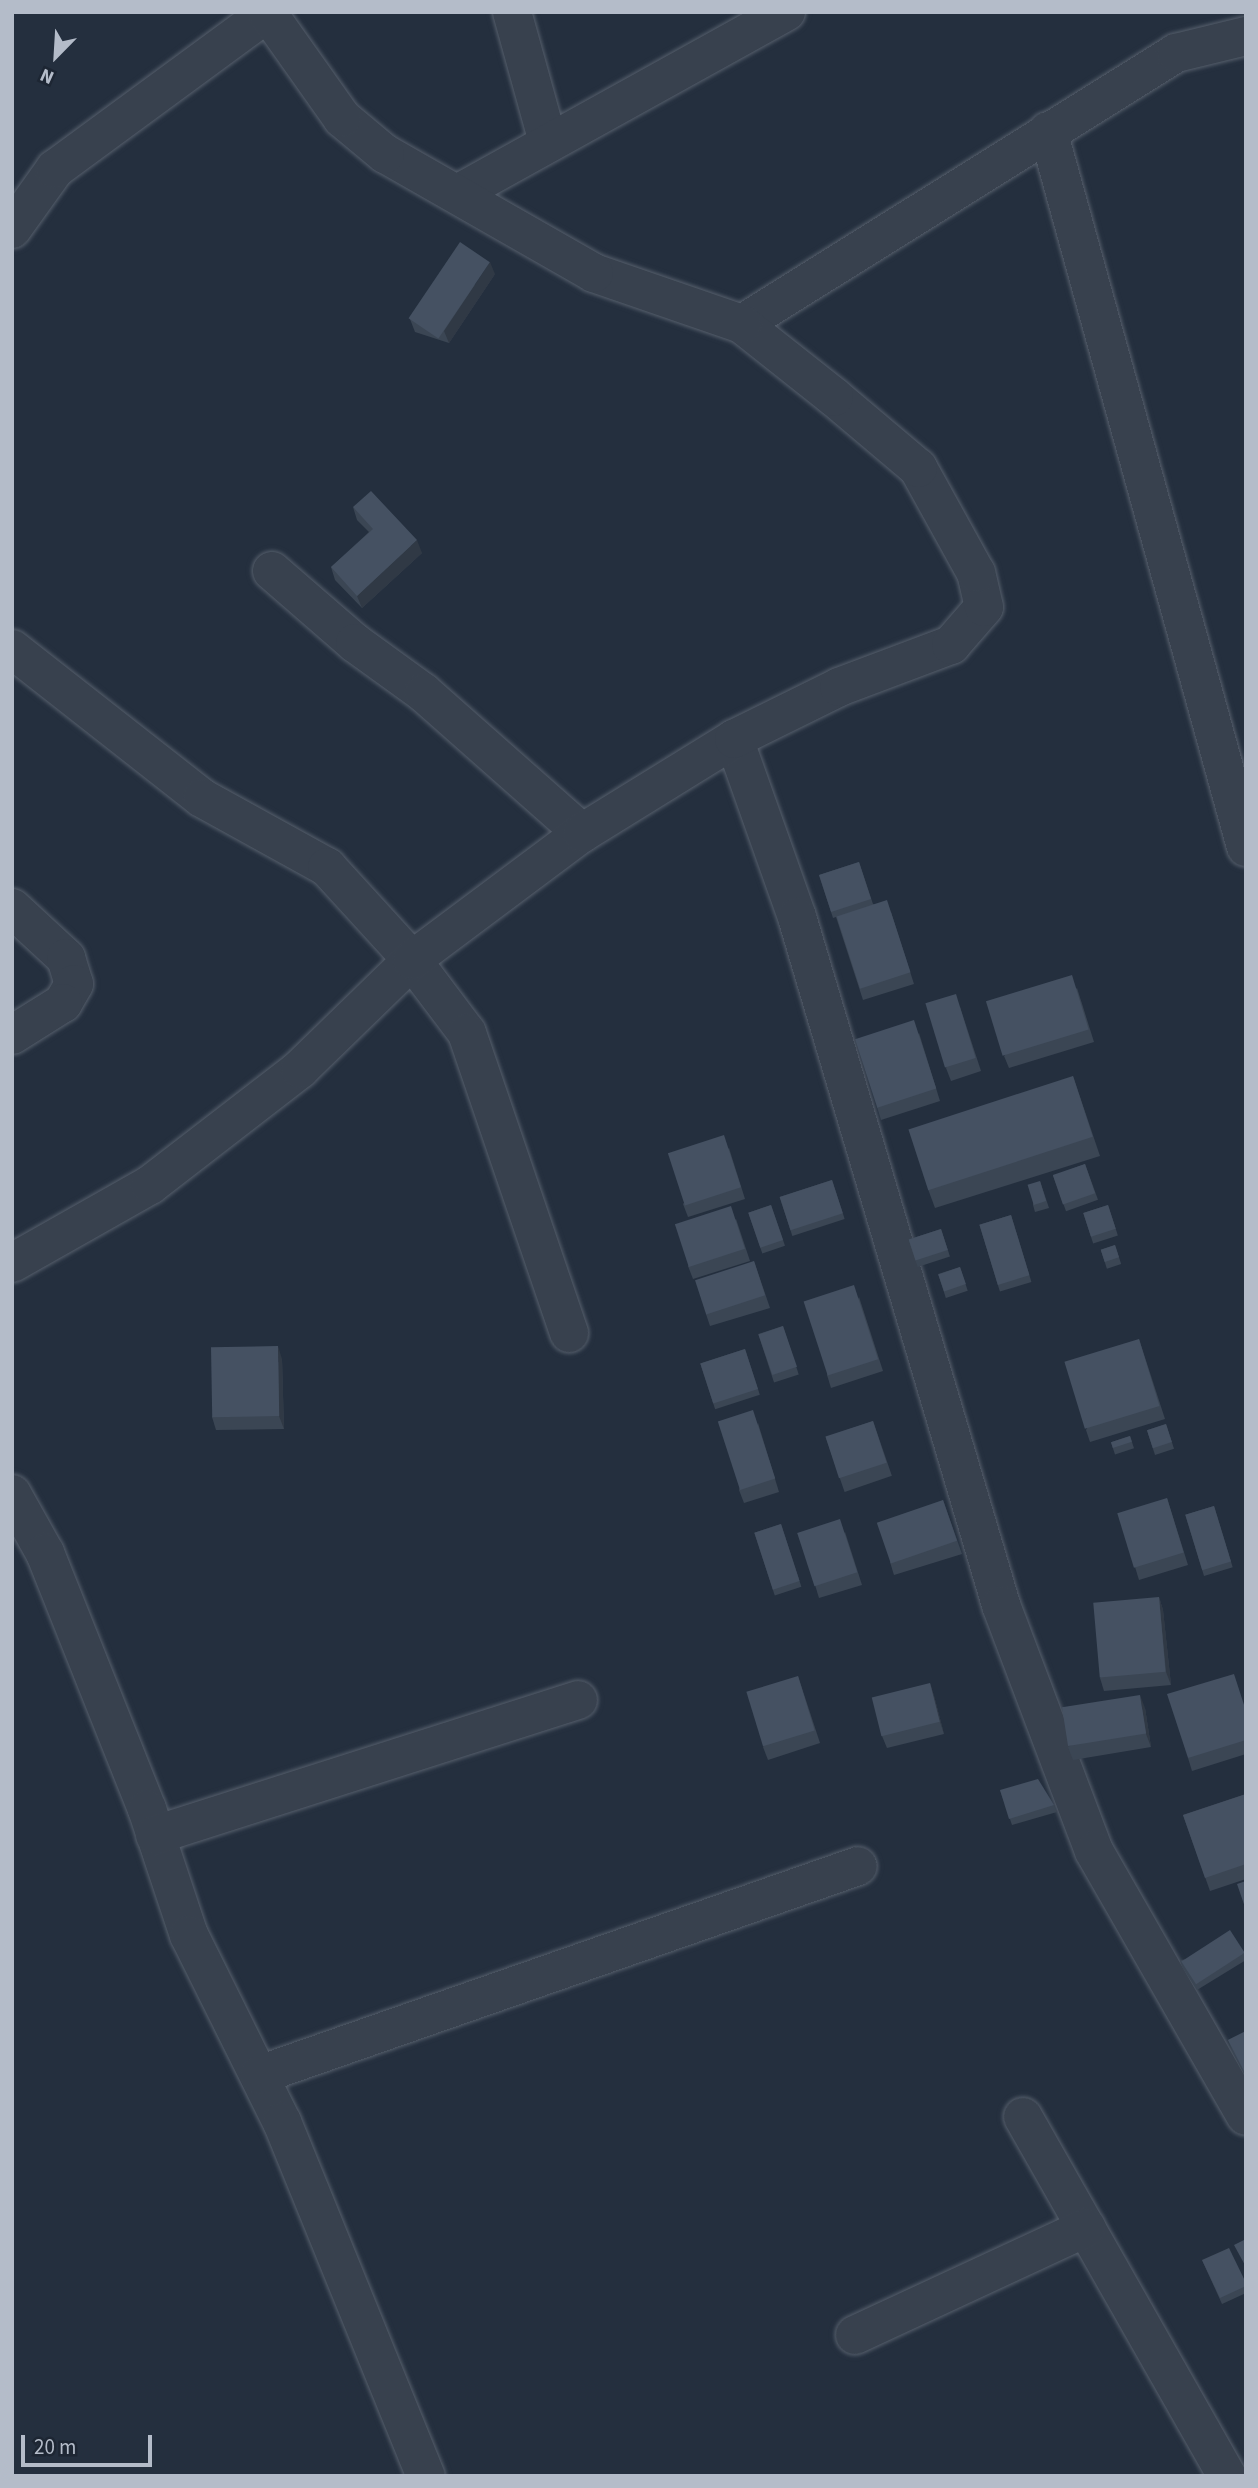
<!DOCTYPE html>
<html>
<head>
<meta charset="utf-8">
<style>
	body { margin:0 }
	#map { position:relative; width:1258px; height:2488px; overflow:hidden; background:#242f3e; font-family:"Source Sans 3",sans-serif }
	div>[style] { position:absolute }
	.roads { filter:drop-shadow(0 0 2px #565f6c) drop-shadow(0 0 2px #565f6c) }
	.minor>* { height:38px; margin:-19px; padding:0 19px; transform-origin:19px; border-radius:19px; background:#38414e }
	.wall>* { inset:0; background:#3b4654; transform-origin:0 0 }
	.shaded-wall>* { inset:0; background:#303945 }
	.building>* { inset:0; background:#455162; transform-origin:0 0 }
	span { translate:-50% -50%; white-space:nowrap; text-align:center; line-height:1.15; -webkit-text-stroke:7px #1d2633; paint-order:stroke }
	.frame { position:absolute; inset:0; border:14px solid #b4bcc9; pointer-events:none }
	.north { position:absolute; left:21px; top:21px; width:70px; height:70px; -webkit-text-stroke:5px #1d2633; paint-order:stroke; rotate:204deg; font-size:19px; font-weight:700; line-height:28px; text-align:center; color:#b4bcc9 }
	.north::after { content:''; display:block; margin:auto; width:24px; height:32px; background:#b4bcc9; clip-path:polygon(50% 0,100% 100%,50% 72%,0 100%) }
	.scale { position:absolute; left:21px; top:2435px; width:131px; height:32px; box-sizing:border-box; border:4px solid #b4bcc9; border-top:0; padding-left:9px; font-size:21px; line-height:24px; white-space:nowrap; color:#b4bcc9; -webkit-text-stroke:5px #1d2633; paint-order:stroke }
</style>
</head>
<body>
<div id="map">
	<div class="roads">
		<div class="minor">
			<i style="left:512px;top:12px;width:135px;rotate:74.5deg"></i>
			<i style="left:1048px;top:131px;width:743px;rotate:74.54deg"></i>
			<i style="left:459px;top:193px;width:374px;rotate:-29deg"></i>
			<i style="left:12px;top:229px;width:74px;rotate:-54.4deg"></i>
			<i style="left:55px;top:169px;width:263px;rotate:-36.3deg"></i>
			<i style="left:742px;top:324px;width:512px;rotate:-31.98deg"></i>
			<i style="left:1176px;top:53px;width:72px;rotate:-13.7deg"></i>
			<i style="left:272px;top:571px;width:110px;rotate:40.9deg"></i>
			<i style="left:355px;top:643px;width:85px;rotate:35.9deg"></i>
			<i style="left:424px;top:693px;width:211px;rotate:41.5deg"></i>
			<i style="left:12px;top:649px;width:241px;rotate:38.1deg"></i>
			<i style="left:202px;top:798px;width:143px;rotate:28.9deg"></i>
			<i style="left:327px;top:867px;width:126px;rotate:47.6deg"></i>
			<i style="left:412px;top:960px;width:91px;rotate:53deg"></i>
			<i style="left:467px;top:1033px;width:317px;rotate:71.2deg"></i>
			<i style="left:734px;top:739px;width:189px;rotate:70.5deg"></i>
			<i style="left:797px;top:917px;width:718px;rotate:73.48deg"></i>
			<i style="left:1001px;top:1605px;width:263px;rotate:69.3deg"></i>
			<i style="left:1094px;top:1851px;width:305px;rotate:60.2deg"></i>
			<i style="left:12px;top:908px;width:74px;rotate:42.8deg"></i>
			<i style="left:66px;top:958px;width:27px;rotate:73deg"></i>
			<i style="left:74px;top:984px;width:22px;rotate:120deg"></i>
			<i style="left:63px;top:1003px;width:60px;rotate:147.9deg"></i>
			<i style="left:12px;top:1263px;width:159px;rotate:-29.5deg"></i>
			<i style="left:150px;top:1185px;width:190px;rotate:-37.7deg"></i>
			<i style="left:300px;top:1069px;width:156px;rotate:-44.2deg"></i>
			<i style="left:412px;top:960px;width:212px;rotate:-36.8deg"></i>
			<i style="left:582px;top:833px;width:179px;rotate:-31.7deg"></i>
			<i style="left:734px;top:739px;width:117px;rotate:-26.3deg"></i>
			<i style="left:839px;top:687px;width:120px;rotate:-20.6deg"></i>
			<i style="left:951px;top:645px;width:50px;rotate:-49deg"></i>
			<i style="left:984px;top:607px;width:35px;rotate:-103deg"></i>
			<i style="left:976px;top:573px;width:120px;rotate:-118.9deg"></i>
			<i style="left:918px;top:468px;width:110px;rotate:-139.8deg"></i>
			<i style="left:834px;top:397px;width:117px;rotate:-141.6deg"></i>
			<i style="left:742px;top:324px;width:157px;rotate:-161deg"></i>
			<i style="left:594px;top:273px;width:241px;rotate:-150.3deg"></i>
			<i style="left:385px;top:154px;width:56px;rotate:-140.1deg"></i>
			<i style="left:342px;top:118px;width:130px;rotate:-125.3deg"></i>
			<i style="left:12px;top:1494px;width:68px;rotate:60.8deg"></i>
			<i style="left:45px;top:1553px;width:276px;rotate:68.3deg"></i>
			<i style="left:147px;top:1809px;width:133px;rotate:71.6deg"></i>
			<i style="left:189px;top:1935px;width:209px;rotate:63.6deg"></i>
			<i style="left:282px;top:2122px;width:382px;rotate:67.9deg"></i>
			<i style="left:155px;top:1835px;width:444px;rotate:-17.7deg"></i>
			<i style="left:259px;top:2075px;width:634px;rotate:-19.23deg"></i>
			<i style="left:1023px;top:2117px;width:413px;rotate:60.4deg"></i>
			<i style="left:855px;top:2335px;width:255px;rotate:-24.9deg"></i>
		</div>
	</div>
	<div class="wall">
		<i style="clip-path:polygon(495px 274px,449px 343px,415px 332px,410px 319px)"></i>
		<i style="clip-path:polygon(353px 507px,422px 553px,362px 608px,335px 580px,331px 567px,369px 532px,357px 520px)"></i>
		<i style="clip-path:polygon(859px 862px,873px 904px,891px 912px,914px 984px,863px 1000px,836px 917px,833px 918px,819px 875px)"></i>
		<i style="clip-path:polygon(1077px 988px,1094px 1042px,1009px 1068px,1004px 1056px)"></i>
		<i style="clip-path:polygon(960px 1007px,981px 1071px,951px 1081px,946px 1068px)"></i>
		<i style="clip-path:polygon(919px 1033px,940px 1101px,881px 1120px,877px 1107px)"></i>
		<i style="clip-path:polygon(1073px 1076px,1100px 1156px,935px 1208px,928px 1189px)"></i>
		<i style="clip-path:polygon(729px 1148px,745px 1199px,688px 1217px,683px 1204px)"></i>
		<i style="left:1085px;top:1164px;width:38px;height:34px;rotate:70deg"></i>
		<i style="left:832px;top:1180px;width:41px;height:55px;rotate:72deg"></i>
		<i style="clip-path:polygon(1040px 1181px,1049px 1208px,1035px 1212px,1033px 1205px)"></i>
		<i style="left:771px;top:1205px;width:43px;height:24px;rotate:71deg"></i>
		<i style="left:1108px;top:1205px;width:32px;height:26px;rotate:72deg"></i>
		<i style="left:1011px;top:1215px;width:70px;height:33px;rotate:73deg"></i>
		<i style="clip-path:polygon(736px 1219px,750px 1261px,693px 1279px,688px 1266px)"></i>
		<i style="left:941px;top:1229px;width:29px;height:34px;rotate:72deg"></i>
		<i style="left:1115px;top:1245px;width:20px;height:15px;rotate:72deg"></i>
		<i style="clip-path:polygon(754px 1261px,770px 1308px,710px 1326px,706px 1314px)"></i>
		<i style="left:960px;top:1267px;width:25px;height:23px;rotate:72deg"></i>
		<i style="clip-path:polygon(859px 1297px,883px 1371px,831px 1388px,827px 1375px)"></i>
		<i style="left:783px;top:1326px;width:51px;height:26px;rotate:72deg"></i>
		<i style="clip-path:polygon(1139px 1339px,1165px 1419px,1090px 1442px,1086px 1430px)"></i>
		<i style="left:745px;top:1349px;width:48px;height:47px;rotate:72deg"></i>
		<i style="clip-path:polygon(282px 1359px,284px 1429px,216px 1430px,212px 1417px)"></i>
		<i style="left:873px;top:1421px;width:58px;height:50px;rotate:71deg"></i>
		<i style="clip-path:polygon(758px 1423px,779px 1492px,744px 1503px,739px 1490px)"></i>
		<i style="left:1166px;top:1424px;width:26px;height:20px;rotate:72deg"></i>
		<i style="left:1130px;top:1436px;width:13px;height:20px;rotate:72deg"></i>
		<i style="clip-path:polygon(1167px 1498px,1188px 1565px,1139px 1580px,1135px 1567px)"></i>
		<i style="clip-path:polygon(943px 1500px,962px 1554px,894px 1575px,890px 1562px)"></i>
		<i style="left:1214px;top:1506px;width:64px;height:30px;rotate:73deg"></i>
		<i style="left:781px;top:1524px;width:66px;height:28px;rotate:72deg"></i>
		<i style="clip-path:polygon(845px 1532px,862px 1585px,819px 1598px,815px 1585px)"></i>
		<i style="clip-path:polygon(1159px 1597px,1163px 1610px,1171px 1685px,1104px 1691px,1100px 1678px)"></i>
		<i style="clip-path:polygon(798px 1676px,820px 1743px,768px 1760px,763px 1747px)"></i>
		<i style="clip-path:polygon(930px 1683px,934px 1696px,944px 1734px,887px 1748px,882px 1736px)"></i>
		<i style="clip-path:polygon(1145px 1708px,1151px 1747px,1073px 1760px,1068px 1747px)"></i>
		<i style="clip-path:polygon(1246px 1709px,1246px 1754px,1192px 1771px,1188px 1758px)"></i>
		<i style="clip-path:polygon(1000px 1790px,1054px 1805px,1057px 1812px,1012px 1825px)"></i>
		<i style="clip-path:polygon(1246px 1794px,1246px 1879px,1210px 1891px,1183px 1815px)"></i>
		<i style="clip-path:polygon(1245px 1953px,1246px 1960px,1197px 1990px,1182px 1967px,1180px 1960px)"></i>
		<i style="clip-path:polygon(1246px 2031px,1246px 2078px,1233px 2053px,1228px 2040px)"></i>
		<i style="clip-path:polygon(1202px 2260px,1246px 2283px,1246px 2293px,1222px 2304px)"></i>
	</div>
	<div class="shaded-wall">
		<i style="clip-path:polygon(490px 262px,495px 274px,449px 343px,444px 331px)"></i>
		<i style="clip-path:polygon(417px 540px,422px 553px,362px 608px,357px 596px)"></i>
		<i style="clip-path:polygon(278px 1346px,282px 1359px,284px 1429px,279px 1416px)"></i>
		<i style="clip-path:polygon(1159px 1597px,1163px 1610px,1171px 1685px,1166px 1672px)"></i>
		<i style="clip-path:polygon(930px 1683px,934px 1696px,944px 1734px,940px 1722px)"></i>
		<i style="clip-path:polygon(1140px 1695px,1145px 1708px,1151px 1747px,1146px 1734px)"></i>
	</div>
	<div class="building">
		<i style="left:460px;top:242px;width:36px;height:92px;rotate:34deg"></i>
		<i style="clip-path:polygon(371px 491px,417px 540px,357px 596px,331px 567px,373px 529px,353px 507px)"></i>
		<i style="left:859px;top:862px;width:39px;height:42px;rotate:72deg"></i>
		<i style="left:887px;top:900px;width:76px;height:53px;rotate:72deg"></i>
		<i style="left:1072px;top:975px;width:57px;height:90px;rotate:73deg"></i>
		<i style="left:956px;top:994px;width:67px;height:32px;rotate:73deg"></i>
		<i style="left:914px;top:1020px;width:72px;height:62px;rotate:72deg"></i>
		<i style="left:1073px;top:1076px;width:64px;height:173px;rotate:72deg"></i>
		<i style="left:724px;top:1135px;width:55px;height:59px;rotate:72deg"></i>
		<i style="left:1085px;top:1164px;width:31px;height:34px;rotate:71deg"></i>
		<i style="left:832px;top:1180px;width:35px;height:55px;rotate:72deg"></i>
		<i style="left:1040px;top:1181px;width:21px;height:13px;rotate:73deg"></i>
		<i style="left:771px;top:1205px;width:37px;height:24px;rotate:71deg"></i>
		<i style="left:1108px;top:1205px;width:25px;height:26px;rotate:72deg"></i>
		<i style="left:731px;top:1206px;width:45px;height:59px;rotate:72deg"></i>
		<i style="left:1011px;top:1215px;width:63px;height:33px;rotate:73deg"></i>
		<i style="left:941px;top:1229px;width:22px;height:34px;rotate:72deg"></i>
		<i style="left:1115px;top:1245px;width:13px;height:15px;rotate:72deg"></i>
		<i style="left:754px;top:1261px;width:36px;height:62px;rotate:72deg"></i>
		<i style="left:960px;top:1267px;width:18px;height:23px;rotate:71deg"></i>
		<i style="left:854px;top:1285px;width:78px;height:53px;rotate:72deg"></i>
		<i style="left:783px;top:1326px;width:43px;height:26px;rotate:71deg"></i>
		<i style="left:1139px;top:1339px;width:70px;height:78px;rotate:73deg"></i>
		<i style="left:278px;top:1346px;width:70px;height:67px;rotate:89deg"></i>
		<i style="left:745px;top:1349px;width:42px;height:47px;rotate:72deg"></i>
		<i style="left:753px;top:1410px;width:72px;height:37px;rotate:72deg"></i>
		<i style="left:873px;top:1421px;width:44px;height:50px;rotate:72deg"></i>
		<i style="left:1166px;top:1424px;width:19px;height:20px;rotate:72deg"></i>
		<i style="left:1130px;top:1436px;width:6px;height:20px;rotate:72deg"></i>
		<i style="left:1167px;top:1498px;width:57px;height:52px;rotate:73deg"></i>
		<i style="left:943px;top:1500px;width:43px;height:70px;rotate:71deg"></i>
		<i style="left:1214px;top:1506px;width:58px;height:30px;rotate:73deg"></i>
		<i style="left:840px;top:1519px;width:56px;height:45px;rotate:72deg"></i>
		<i style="left:781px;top:1524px;width:60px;height:28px;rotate:72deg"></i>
		<i style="left:1159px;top:1597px;width:75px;height:66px;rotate:85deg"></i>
		<i style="clip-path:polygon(1234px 1674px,1246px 1711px,1246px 1740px,1188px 1758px,1167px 1694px)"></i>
		<i style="left:798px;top:1676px;width:57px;height:54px;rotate:73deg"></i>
		<i style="left:930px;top:1683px;width:40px;height:60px;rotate:76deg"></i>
		<i style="left:1140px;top:1695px;width:39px;height:79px;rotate:81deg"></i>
		<i style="clip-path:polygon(1038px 1779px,1054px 1805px,1009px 1819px,1000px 1790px)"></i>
		<i style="clip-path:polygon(1246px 1794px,1246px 1864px,1205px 1878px,1183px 1815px)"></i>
		<i style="clip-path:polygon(1246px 1881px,1246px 1910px,1237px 1884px)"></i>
		<i style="left:1230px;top:1930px;width:27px;height:58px;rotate:57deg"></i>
		<i style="clip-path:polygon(1246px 2031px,1246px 2075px,1228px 2040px)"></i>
		<i style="clip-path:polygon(1246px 2239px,1246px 2267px,1234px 2245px)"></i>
		<i style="clip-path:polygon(1229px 2248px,1246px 2283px,1246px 2286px,1220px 2298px,1202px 2260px)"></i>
	</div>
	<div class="frame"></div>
	<div class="north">N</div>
	<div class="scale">20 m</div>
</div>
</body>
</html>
